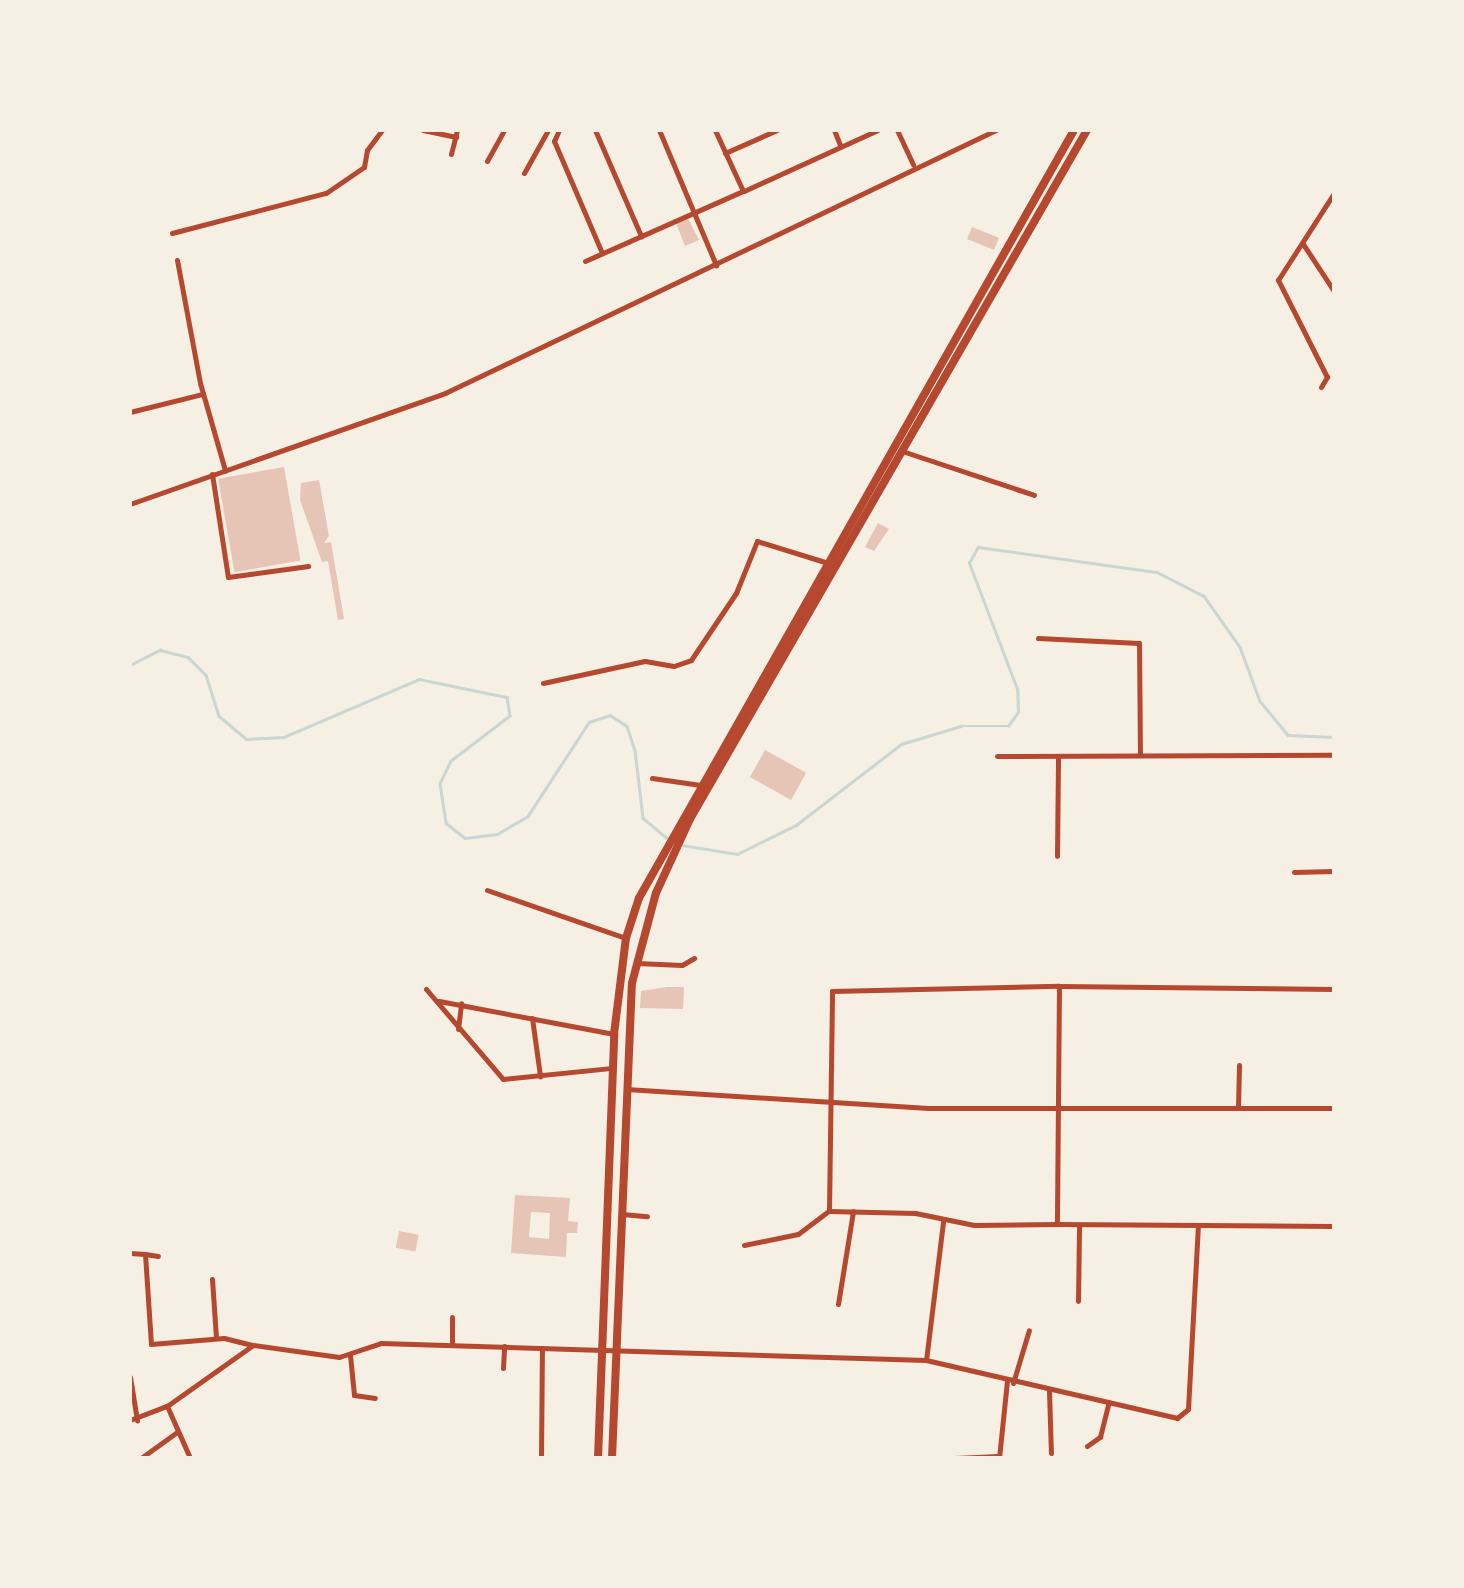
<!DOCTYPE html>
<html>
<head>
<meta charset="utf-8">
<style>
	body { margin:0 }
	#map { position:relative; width:1464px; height:1588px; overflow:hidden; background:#f6efe4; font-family:Raleway,sans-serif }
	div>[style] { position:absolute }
	.stream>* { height:2.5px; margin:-1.25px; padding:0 1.25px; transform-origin:1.25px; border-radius:1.25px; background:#c9d6d2 }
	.building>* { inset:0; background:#e6c5b7; transform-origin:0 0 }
	.minor>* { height:5px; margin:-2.5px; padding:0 2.5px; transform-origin:2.5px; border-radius:2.5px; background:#b5482f }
	.tertiary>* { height:5px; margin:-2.5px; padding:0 2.5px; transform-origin:2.5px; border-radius:2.5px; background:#b5482f }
	.trunk>* { height:8px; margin:-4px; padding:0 4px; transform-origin:4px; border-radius:4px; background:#b5482f }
	span { translate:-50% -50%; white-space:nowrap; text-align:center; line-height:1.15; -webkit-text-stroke:9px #f6efe4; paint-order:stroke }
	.frame { position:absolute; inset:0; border:132px solid #f6efe4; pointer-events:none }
</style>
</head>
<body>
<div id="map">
	<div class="stream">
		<i style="left:130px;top:665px;width:34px;rotate:-27deg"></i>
		<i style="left:160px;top:650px;width:29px;rotate:14deg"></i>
		<i style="left:188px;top:657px;width:25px;rotate:45deg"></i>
		<i style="left:206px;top:675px;width:43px;rotate:72.4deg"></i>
		<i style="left:219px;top:716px;width:35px;rotate:40deg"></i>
		<i style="left:246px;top:739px;width:38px;rotate:-3deg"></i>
		<i style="left:284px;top:737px;width:147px;rotate:-23.2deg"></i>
		<i style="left:419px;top:679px;width:90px;rotate:11.6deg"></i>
		<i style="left:507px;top:697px;width:19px;rotate:81deg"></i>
		<i style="left:510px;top:716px;width:74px;rotate:142.7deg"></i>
		<i style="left:451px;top:761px;width:25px;rotate:116deg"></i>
		<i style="left:440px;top:784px;width:39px;rotate:81deg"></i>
		<i style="left:446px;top:823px;width:24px;rotate:38deg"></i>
		<i style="left:465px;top:838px;width:32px;rotate:-7deg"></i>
		<i style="left:497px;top:834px;width:34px;rotate:-30deg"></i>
		<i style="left:527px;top:817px;width:113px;rotate:-56.9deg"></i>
		<i style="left:589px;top:722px;width:22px;rotate:-18deg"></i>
		<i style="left:610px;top:715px;width:20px;rotate:33deg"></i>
		<i style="left:627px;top:726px;width:25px;rotate:72deg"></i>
		<i style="left:635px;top:750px;width:68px;rotate:83.3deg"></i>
		<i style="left:643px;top:818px;width:35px;rotate:40deg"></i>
		<i style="left:682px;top:845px;width:56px;rotate:9.3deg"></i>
		<i style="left:737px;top:854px;width:66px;rotate:-26.2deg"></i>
		<i style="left:796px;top:825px;width:133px;rotate:-37.6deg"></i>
		<i style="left:901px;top:744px;width:63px;rotate:-16.7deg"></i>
		<i style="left:961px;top:726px;width:47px"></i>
		<i style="left:1008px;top:726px;width:17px;rotate:-54deg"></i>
		<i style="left:1018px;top:712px;width:23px;rotate:-92deg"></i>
		<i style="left:1017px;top:689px;width:135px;rotate:-110.9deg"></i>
		<i style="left:969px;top:563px;width:18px;rotate:-61deg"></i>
		<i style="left:978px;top:547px;width:181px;rotate:8deg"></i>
		<i style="left:1157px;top:572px;width:53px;rotate:27.1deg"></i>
		<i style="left:1204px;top:596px;width:62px;rotate:54.8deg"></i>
		<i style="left:1240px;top:647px;width:58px;rotate:69.7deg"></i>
		<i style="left:1260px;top:701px;width:44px;rotate:50.5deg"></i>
		<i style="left:1288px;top:735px;width:46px;rotate:2.5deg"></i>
	</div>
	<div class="building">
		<i style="clip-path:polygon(688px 218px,699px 240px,685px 246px,676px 223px)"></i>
		<i style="left:972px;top:227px;width:29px;height:13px;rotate:22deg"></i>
		<i style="left:284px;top:467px;width:95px;height:67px;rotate:80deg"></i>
		<i style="clip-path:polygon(319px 480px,329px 536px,324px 543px,331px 542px,344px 619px,338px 620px,328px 561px,322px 562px,300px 500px,301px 483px)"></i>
		<i style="clip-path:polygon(878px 523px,889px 529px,874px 551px,865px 547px)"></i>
		<i style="left:765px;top:750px;width:47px;height:31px;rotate:29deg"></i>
		<i style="clip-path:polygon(667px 987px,684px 987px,683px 1009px,640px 1008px,641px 991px)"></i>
		<i style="clip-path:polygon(evenodd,515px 1195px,570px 1198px,568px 1221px,578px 1222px,577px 1233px,567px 1233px,566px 1257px,511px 1253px,515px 1195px,531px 1212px,550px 1213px,549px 1239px,529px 1237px,531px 1212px)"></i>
		<i style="left:399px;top:1231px;width:20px;height:17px;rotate:11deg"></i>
	</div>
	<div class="minor">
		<i style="left:423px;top:130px;width:34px;rotate:12deg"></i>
		<i style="left:559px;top:130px;width:12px;rotate:114deg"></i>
		<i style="left:554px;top:141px;width:122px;rotate:66.8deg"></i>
		<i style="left:595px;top:130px;width:116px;rotate:66.5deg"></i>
		<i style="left:659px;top:130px;width:147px;rotate:67.1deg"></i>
		<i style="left:834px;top:130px;width:18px;rotate:68deg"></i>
		<i style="left:897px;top:130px;width:38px;rotate:65deg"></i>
		<i style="left:725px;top:153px;width:57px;rotate:-23.9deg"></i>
		<i style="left:451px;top:154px;width:25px;rotate:-76deg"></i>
		<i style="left:487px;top:161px;width:35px;rotate:-61deg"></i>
		<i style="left:524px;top:173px;width:49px;rotate:-60.8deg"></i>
		<i style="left:744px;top:191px;width:147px;rotate:-24.5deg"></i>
		<i style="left:172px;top:233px;width:159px;rotate:-14.6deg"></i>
		<i style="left:326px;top:193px;width:46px;rotate:-34.4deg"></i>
		<i style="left:364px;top:167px;width:17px;rotate:-80deg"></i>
		<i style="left:367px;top:150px;width:25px;rotate:-53deg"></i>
		<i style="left:1303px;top:244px;width:56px;rotate:56.6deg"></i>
		<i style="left:177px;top:260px;width:125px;rotate:79.4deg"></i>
		<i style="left:200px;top:383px;width:91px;rotate:74deg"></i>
		<i style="left:585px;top:261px;width:173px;rotate:-23.9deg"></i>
		<i style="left:743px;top:191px;width:67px;rotate:-114.7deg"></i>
		<i style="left:1321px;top:387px;width:12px;rotate:-59deg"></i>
		<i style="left:1327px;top:377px;width:109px;rotate:-116.8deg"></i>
		<i style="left:1278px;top:280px;width:103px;rotate:-57.2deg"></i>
		<i style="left:130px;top:412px;width:74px;rotate:-14deg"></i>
		<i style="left:902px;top:451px;width:139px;rotate:18.4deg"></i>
		<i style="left:212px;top:474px;width:104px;rotate:81.2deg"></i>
		<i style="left:228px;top:577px;width:81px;rotate:-7.8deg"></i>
		<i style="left:1038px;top:638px;width:101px;rotate:2.8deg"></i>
		<i style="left:1139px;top:643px;width:112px;rotate:89.5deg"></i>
		<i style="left:543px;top:683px;width:104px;rotate:-12.2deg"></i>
		<i style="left:645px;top:661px;width:29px;rotate:10deg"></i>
		<i style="left:674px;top:666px;width:18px;rotate:-19deg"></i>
		<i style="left:691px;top:660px;width:81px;rotate:-56.1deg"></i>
		<i style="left:736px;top:593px;width:56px;rotate:-68deg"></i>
		<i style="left:757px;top:541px;width:71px;rotate:17.2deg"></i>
		<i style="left:997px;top:756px;width:337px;rotate:-0.2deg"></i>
		<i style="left:652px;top:778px;width:49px;rotate:8.3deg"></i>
		<i style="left:1057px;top:856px;width:100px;rotate:-89.4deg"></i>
		<i style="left:1294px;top:872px;width:40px;rotate:-1.4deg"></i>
		<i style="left:487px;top:890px;width:147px;rotate:19.1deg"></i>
		<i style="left:637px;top:963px;width:45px;rotate:2.5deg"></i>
		<i style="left:682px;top:965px;width:14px;rotate:-30deg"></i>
		<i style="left:1059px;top:986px;width:238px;rotate:90.5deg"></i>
		<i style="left:1057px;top:1224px;width:83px;rotate:179.3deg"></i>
		<i style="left:974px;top:1225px;width:60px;rotate:-168.5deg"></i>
		<i style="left:915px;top:1213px;width:86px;rotate:-178.7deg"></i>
		<i style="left:829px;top:1211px;width:220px;rotate:-89.2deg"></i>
		<i style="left:832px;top:991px;width:227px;rotate:-1.3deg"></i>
		<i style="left:1059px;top:986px;width:275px;rotate:0.6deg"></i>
		<i style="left:426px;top:989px;width:118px;rotate:49.5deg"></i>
		<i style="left:503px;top:1079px;width:110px;rotate:-5.8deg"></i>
		<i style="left:439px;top:1001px;width:178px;rotate:10.7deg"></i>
		<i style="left:532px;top:1018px;width:59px;rotate:82.1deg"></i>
		<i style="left:458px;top:1029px;width:26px;rotate:-83deg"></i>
		<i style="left:626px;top:1089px;width:303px;rotate:3.6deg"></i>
		<i style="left:928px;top:1108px;width:406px"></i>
		<i style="left:1238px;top:1107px;width:42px;rotate:-88.6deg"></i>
		<i style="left:622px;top:1214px;width:25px;rotate:5deg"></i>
		<i style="left:943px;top:1222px;width:139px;rotate:97deg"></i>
		<i style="left:926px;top:1360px;width:258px;rotate:13deg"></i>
		<i style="left:1177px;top:1418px;width:14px;rotate:-39deg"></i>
		<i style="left:1188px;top:1409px;width:182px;rotate:-86.9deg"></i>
		<i style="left:1057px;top:1224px;width:277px;rotate:0.4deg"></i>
		<i style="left:744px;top:1245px;width:55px;rotate:-11.5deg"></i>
		<i style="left:798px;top:1234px;width:39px;rotate:-37deg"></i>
		<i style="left:130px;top:1253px;width:15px;rotate:4deg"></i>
		<i style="left:145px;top:1254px;width:90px;rotate:86.2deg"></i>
		<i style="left:151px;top:1344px;width:73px;rotate:-4.7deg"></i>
		<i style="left:224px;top:1338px;width:30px;rotate:14deg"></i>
		<i style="left:145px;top:1254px;width:13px;rotate:9deg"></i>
		<i style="left:212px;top:1279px;width:59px;rotate:86.1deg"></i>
		<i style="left:1078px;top:1301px;width:75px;rotate:-89.2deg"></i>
		<i style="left:838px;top:1304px;width:94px;rotate:-80.8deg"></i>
		<i style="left:452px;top:1344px;width:27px;rotate:-90deg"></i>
		<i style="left:350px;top:1355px;width:40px;rotate:84.3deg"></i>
		<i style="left:354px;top:1395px;width:21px;rotate:8deg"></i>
		<i style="left:503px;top:1368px;width:22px;rotate:-87deg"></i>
		<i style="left:130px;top:1377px;width:44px;rotate:80.8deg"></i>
		<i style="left:1013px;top:1383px;width:55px;rotate:-73.2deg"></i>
		<i style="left:1049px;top:1391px;width:62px;rotate:88.2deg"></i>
		<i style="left:167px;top:1406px;width:57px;rotate:66.1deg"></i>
		<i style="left:130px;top:1420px;width:40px;rotate:-21deg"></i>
		<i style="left:167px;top:1406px;width:105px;rotate:-35.3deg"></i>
		<i style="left:253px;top:1345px;width:87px;rotate:7.9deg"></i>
		<i style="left:339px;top:1357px;width:44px;rotate:-18.4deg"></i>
		<i style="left:381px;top:1343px;width:545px;rotate:1.79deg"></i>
		<i style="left:1087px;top:1446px;width:16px;rotate:-35deg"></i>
		<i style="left:1100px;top:1437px;width:36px;rotate:-76deg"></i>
		<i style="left:141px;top:1458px;width:44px;rotate:-35.8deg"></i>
		<i style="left:541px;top:1458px;width:110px;rotate:-89.5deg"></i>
		<i style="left:954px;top:1458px;width:45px;rotate:-2.5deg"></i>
		<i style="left:999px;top:1458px;width:77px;rotate:-84.1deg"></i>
	</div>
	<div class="tertiary">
		<i style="left:130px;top:504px;width:334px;rotate:-19.4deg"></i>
		<i style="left:445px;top:393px;width:611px;rotate:-25.52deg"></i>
	</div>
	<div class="trunk">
		<i style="left:598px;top:1458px;width:424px;rotate:-87.8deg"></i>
		<i style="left:614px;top:1034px;width:97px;rotate:-82.9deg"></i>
		<i style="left:626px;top:938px;width:42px;rotate:-72deg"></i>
		<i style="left:639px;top:898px;width:883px;rotate:-60.47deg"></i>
		<i style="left:612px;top:1458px;width:475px;rotate:-87.6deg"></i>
		<i style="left:632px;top:983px;width:93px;rotate:-75.1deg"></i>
		<i style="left:656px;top:893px;width:81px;rotate:-65.3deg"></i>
		<i style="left:690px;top:819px;width:795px;rotate:-60.05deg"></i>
	</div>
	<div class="frame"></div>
</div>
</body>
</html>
